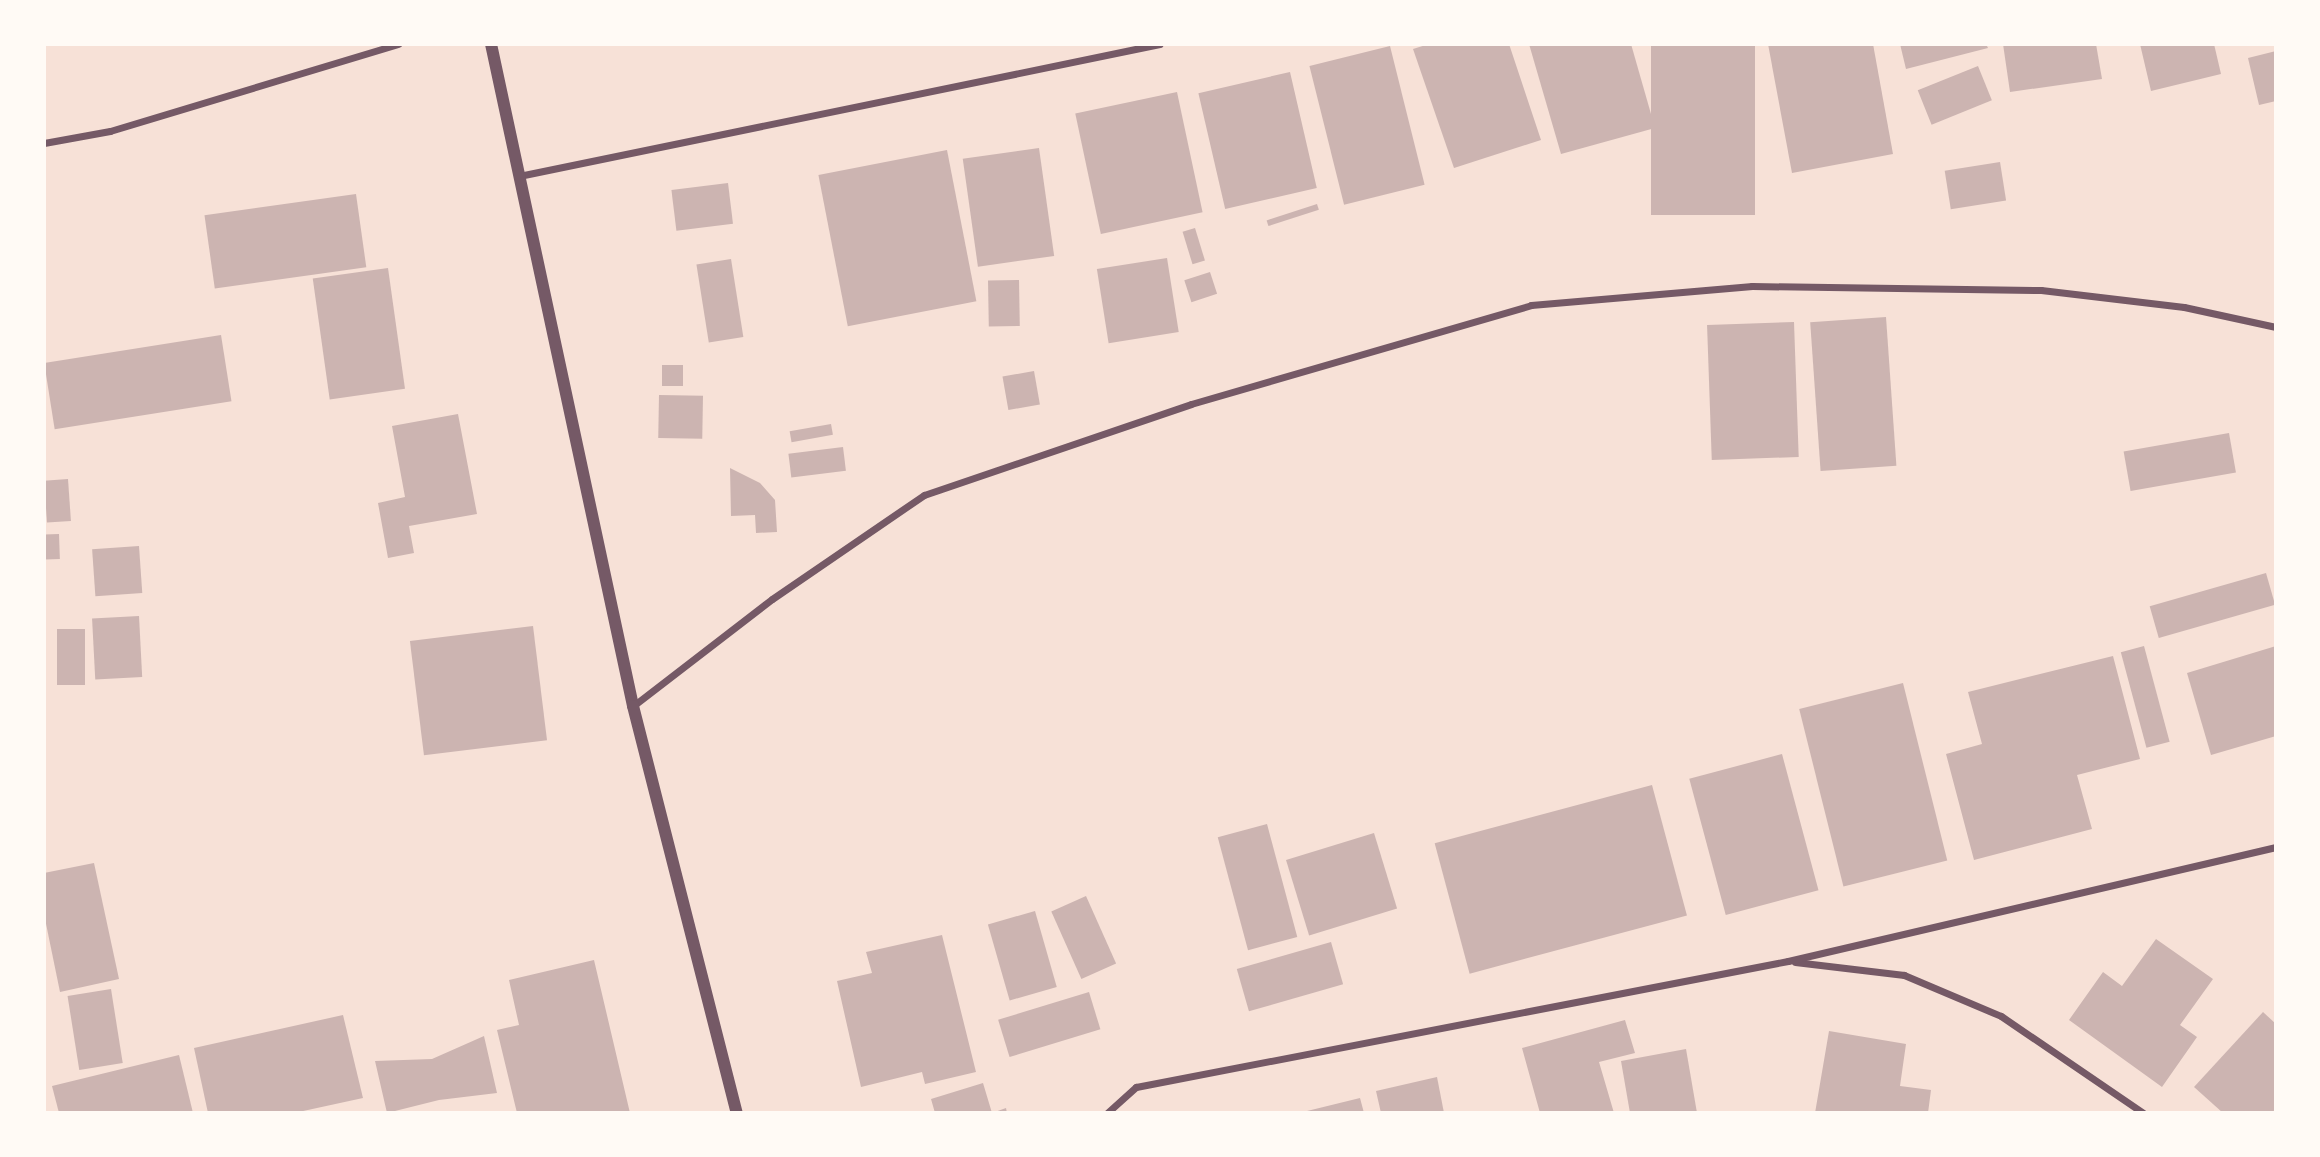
<!DOCTYPE html>
<html>
<head>
<meta charset="utf-8">
<style>
	body { margin:0 }
	#map { position:relative; width:2320px; height:1157px; overflow:hidden; background:#f7e1d7; font-family:"Sofia Sans Condensed",sans-serif }
	div>[style] { position:absolute }
	.building>* { inset:0; background:#ccb4b1; transform-origin:0 0 }
	.minor>* { height:7px; margin:-3.5px; padding:0 3.5px; transform-origin:3.5px; border-radius:3.5px; background:#755966 }
	.tertiary>* { height:12px; margin:-6px; padding:0 6px; transform-origin:6px; border-radius:6px; background:#755966 }
	span { translate:-50% -50%; white-space:nowrap; text-align:center; line-height:1.15; -webkit-text-stroke:7px #fffaf5; paint-order:stroke }
	.frame { position:absolute; inset:0; border:46px solid #fffaf5; pointer-events:none }
</style>
</head>
<body>
<div id="map">
	<div class="building">
		<i style="clip-path:polygon(1429px 44px,1509px 44px,1541px 140px,1454px 168px,1413px 49px)"></i>
		<i style="clip-path:polygon(1529px 44px,1631px 44px,1655px 128px,1561px 154px)"></i>
		<i style="left:1651px;top:44px;width:104px;height:171px"></i>
		<i style="clip-path:polygon(1768px 44px,1873px 44px,1893px 154px,1792px 173px)"></i>
		<i style="clip-path:polygon(1900px 44px,1986px 44px,1988px 48px,1906px 69px)"></i>
		<i style="clip-path:polygon(2003px 44px,2096px 44px,2102px 79px,2010px 92px)"></i>
		<i style="clip-path:polygon(2140px 44px,2214px 44px,2221px 74px,2151px 91px)"></i>
		<i style="left:1390px;top:46px;width:143px;height:83px;rotate:76deg"></i>
		<i style="clip-path:polygon(2276px 51px,2276px 101px,2259px 105px,2248px 58px)"></i>
		<i style="left:1978px;top:66px;width:37px;height:65px;rotate:68deg"></i>
		<i style="left:1290px;top:72px;width:119px;height:94px;rotate:77deg"></i>
		<i style="left:1177px;top:92px;width:123px;height:104px;rotate:78deg"></i>
		<i style="left:1039px;top:148px;width:109px;height:77px;rotate:82deg"></i>
		<i style="left:947px;top:150px;width:154px;height:131px;rotate:79deg"></i>
		<i style="left:2000px;top:162px;width:39px;height:56px;rotate:81deg"></i>
		<i style="left:728px;top:183px;width:41px;height:57px;rotate:83deg"></i>
		<i style="left:356px;top:194px;width:74px;height:153px;rotate:82deg"></i>
		<i style="left:1317px;top:204px;width:6px;height:53px;rotate:72deg"></i>
		<i style="left:1195px;top:228px;width:34px;height:13px;rotate:73deg"></i>
		<i style="left:1167px;top:258px;width:75px;height:71px;rotate:81deg"></i>
		<i style="left:731px;top:259px;width:79px;height:35px;rotate:81deg"></i>
		<i style="left:388px;top:268px;width:122px;height:76px;rotate:82deg"></i>
		<i style="left:1210px;top:272px;width:23px;height:27px;rotate:72deg"></i>
		<i style="left:1019px;top:280px;width:46px;height:31px;rotate:89deg"></i>
		<i style="left:1886px;top:317px;width:149px;height:76px;rotate:86deg"></i>
		<i style="left:1794px;top:322px;width:135px;height:87px;rotate:88deg"></i>
		<i style="left:221px;top:335px;width:67px;height:179px;rotate:81deg"></i>
		<i style="left:662px;top:365px;width:21px;height:21px"></i>
		<i style="left:1034px;top:371px;width:34px;height:32px;rotate:80deg"></i>
		<i style="left:659px;top:395px;width:44px;height:43px;rotate:1deg"></i>
		<i style="clip-path:polygon(458px 414px,477px 514px,409px 526px,414px 553px,388px 558px,378px 503px,405px 497px,392px 426px)"></i>
		<i style="left:831px;top:424px;width:11px;height:42px;rotate:80deg"></i>
		<i style="left:2229px;top:433px;width:40px;height:107px;rotate:80deg"></i>
		<i style="left:843px;top:447px;width:24px;height:55px;rotate:83deg"></i>
		<i style="clip-path:polygon(730px 468px,760px 483px,775px 500px,777px 532px,756px 533px,755px 515px,731px 516px)"></i>
		<i style="left:68px;top:479px;width:42px;height:24px;rotate:86deg"></i>
		<i style="left:59px;top:534px;width:25px;height:15px;rotate:88deg"></i>
		<i style="left:139px;top:546px;width:47px;height:47px;rotate:86deg"></i>
		<i style="left:2266px;top:573px;width:33px;height:121px;rotate:74deg"></i>
		<i style="left:139px;top:616px;width:61px;height:47px;rotate:87deg"></i>
		<i style="left:533px;top:626px;width:115px;height:124px;rotate:83deg"></i>
		<i style="left:57px;top:629px;width:28px;height:56px"></i>
		<i style="left:2144px;top:646px;width:99px;height:24px;rotate:75deg"></i>
		<i style="clip-path:polygon(2276px 646px,2276px 736px,2211px 755px,2187px 673px)"></i>
		<i style="clip-path:polygon(2113px 656px,2140px 759px,2077px 775px,2092px 829px,1974px 860px,1946px 754px,1982px 744px,1968px 692px)"></i>
		<i style="left:1903px;top:683px;width:183px;height:107px;rotate:76deg"></i>
		<i style="left:1782px;top:754px;width:141px;height:96px;rotate:75deg"></i>
		<i style="left:1652px;top:785px;width:135px;height:225px;rotate:75deg"></i>
		<i style="left:1267px;top:824px;width:117px;height:51px;rotate:75deg"></i>
		<i style="left:1374px;top:833px;width:79px;height:92px;rotate:73deg"></i>
		<i style="clip-path:polygon(94px 863px,119px 979px,60px 992px,44px 914px,44px 873px)"></i>
		<i style="left:1086px;top:896px;width:74px;height:38px;rotate:66deg"></i>
		<i style="left:1035px;top:911px;width:79px;height:49px;rotate:74deg"></i>
		<i style="clip-path:polygon(942px 935px,976px 1072px,925px 1084px,922px 1072px,861px 1087px,837px 981px,872px 973px,866px 952px)"></i>
		<i style="clip-path:polygon(2156px 939px,2213px 979px,2180px 1025px,2197px 1037px,2162px 1087px,2069px 1020px,2103px 972px,2122px 986px)"></i>
		<i style="left:1331px;top:942px;width:44px;height:98px;rotate:74deg"></i>
		<i style="clip-path:polygon(594px 960px,630px 1113px,517px 1113px,497px 1030px,519px 1025px,509px 980px)"></i>
		<i style="left:111px;top:989px;width:75px;height:44px;rotate:81deg"></i>
		<i style="left:1089px;top:992px;width:39px;height:95px;rotate:73deg"></i>
		<i style="clip-path:polygon(2263px 1012px,2276px 1024px,2276px 1108px,2272px 1113px,2223px 1113px,2194px 1087px)"></i>
		<i style="clip-path:polygon(343px 1015px,363px 1098px,294px 1113px,208px 1113px,194px 1048px)"></i>
		<i style="clip-path:polygon(1625px 1020px,1635px 1053px,1599px 1062px,1614px 1113px,1540px 1113px,1522px 1048px)"></i>
		<i style="clip-path:polygon(1829px 1031px,1906px 1044px,1900px 1086px,1931px 1090px,1928px 1113px,1815px 1113px)"></i>
		<i style="clip-path:polygon(484px 1036px,497px 1093px,439px 1100px,387px 1113px,375px 1061px,432px 1059px)"></i>
		<i style="clip-path:polygon(1686px 1049px,1697px 1113px,1630px 1113px,1621px 1061px)"></i>
		<i style="clip-path:polygon(179px 1055px,193px 1113px,59px 1113px,52px 1086px)"></i>
		<i style="clip-path:polygon(1437px 1077px,1444px 1113px,1381px 1113px,1376px 1091px)"></i>
		<i style="clip-path:polygon(983px 1083px,992px 1113px,1006px 1108px,1007px 1113px,935px 1113px,931px 1099px)"></i>
		<i style="clip-path:polygon(1360px 1098px,1364px 1113px,1303px 1113px,1303px 1112px)"></i>
	</div>
	<div class="minor">
		<i style="left:44px;top:143px;width:67px;rotate:-10.3deg"></i>
		<i style="left:110px;top:131px;width:301px;rotate:-16.8deg"></i>
		<i style="left:519px;top:176px;width:654px;rotate:-11.64deg"></i>
		<i style="left:633px;top:706px;width:175px;rotate:-37.6deg"></i>
		<i style="left:772px;top:599px;width:184px;rotate:-34.4deg"></i>
		<i style="left:924px;top:495px;width:282px;rotate:-18.8deg"></i>
		<i style="left:1191px;top:404px;width:354px;rotate:-16.2deg"></i>
		<i style="left:1531px;top:305px;width:222px;rotate:-4.9deg"></i>
		<i style="left:1752px;top:286px;width:289px;rotate:0.8deg"></i>
		<i style="left:2041px;top:290px;width:144px;rotate:6.8deg"></i>
		<i style="left:2184px;top:307px;width:94px;rotate:12.3deg"></i>
		<i style="left:1795px;top:962px;width:110px;rotate:6.8deg"></i>
		<i style="left:1904px;top:975px;width:105px;rotate:22.9deg"></i>
		<i style="left:2001px;top:1016px;width:172px;rotate:34.3deg"></i>
		<i style="left:1107px;top:1113px;width:39px;rotate:-42deg"></i>
		<i style="left:1136px;top:1087px;width:664px;rotate:-10.94deg"></i>
		<i style="left:1788px;top:961px;width:501px;rotate:-13.15deg"></i>
	</div>
	<div class="tertiary">
		<i style="left:491px;top:44px;width:677px;rotate:77.89deg"></i>
		<i style="left:633px;top:706px;width:420px;rotate:75.7deg"></i>
	</div>
	<div class="frame"></div>
</div>
</body>
</html>
